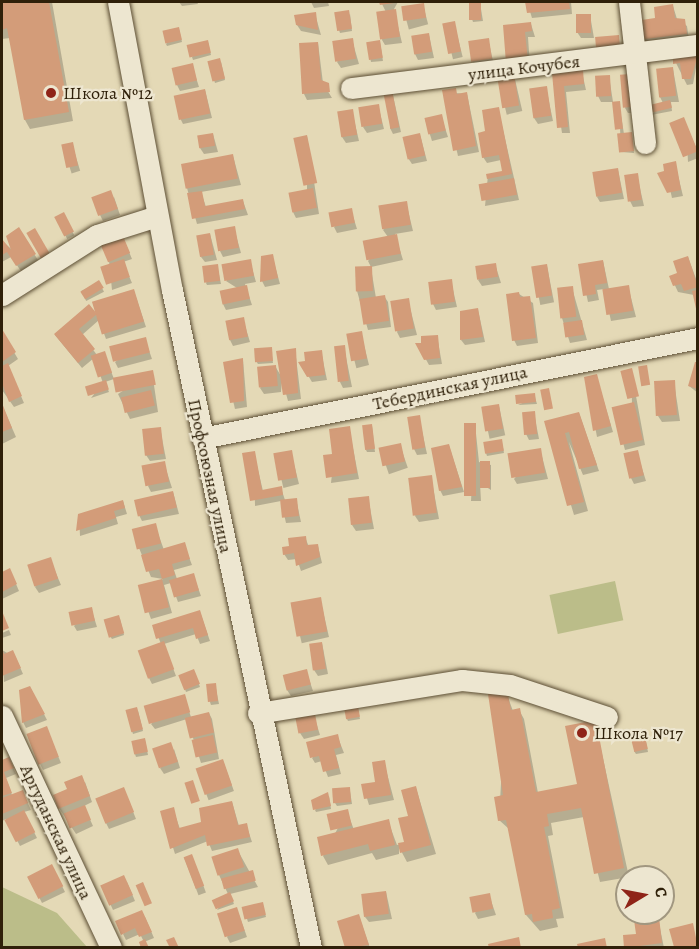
<!DOCTYPE html>
<html>
<head>
<meta charset="utf-8">
<style>
	body { margin:0 }
	#map { position:relative; width:699px; height:949px; overflow:hidden; background:#e4d9b6; font-family:Alegreya,serif }
	div>[style] { position:absolute }
	.green>* { inset:0; background:#bbbd89; transform-origin:0 0 }
	.shadow>* { inset:0; background:#0003; transform-origin:0 0 }
	.building>* { inset:0; background:#d39c79; transform-origin:0 0 }
	.roads { filter:drop-shadow(0 0 2px #5c4e34) drop-shadow(0 0 2px #5c4e34) }
	.minor>* { height:21px; margin:-10.5px; padding:0 10.5px; transform-origin:10.5px; border-radius:10.5px; background:#ede6d0 }
	.dots>* { width:16px; height:16px; translate:-50% -50%; box-sizing:border-box; border:3px solid #ede6d0; border-radius:50% }
	span { translate:-50% -50%; white-space:nowrap; text-align:center; line-height:1.15; -webkit-text-stroke:4.5px #ede6d0; paint-order:stroke }
	.street-label { font-size:18px; color:#2f2009 }
	.poi-label { font-size:18px; color:#2f2009 }
	.left { translate:0 -50%; text-align:left }
	.frame { position:absolute; inset:0; border:3px solid #2f2009; pointer-events:none }
	.north { position:absolute; left:615px; top:865px; width:60px; height:60px; box-sizing:border-box; background:#ede6d0; border:2px solid #a19780; border-radius:50%; rotate:80deg; font-size:16px; font-weight:700; line-height:24px; text-align:center; color:#2f2009 }
	.north::after { content:''; display:block; margin:auto; width:21px; height:27px; background:#8f2418; clip-path:polygon(50% 0,100% 100%,50% 72%,0 100%) }
</style>
</head>
<body>
<div id="map">
	<div class="green">
		<i style="left:615px;top:581px;width:40px;height:67px;rotate:78deg"></i>
		<i style="clip-path:polygon(2px 887px,57px 913px,87px 947px,2px 947px)"></i>
	</div>
	<div class="shadow">
		<i style="clip-path:polygon(4px 2px,52px 2px,73px 121px,30px 129px,25px 120px,10px 38px,2px 39px)"></i>
		<i style="clip-path:polygon(179px 2px,197px 2px,198px 4px,182px 6px)"></i>
		<i style="clip-path:polygon(311px 2px,328px 2px,329px 6px,314px 8px)"></i>
		<i style="clip-path:polygon(381px 2px,398px 2px,394px 9px,402px 43px,385px 45px,382px 40px,386px 12px)"></i>
		<i style="clip-path:polygon(527px 2px,571px 2px,572px 14px,532px 18px)"></i>
		<i style="clip-path:polygon(480px 3px,483px 21px,473px 22px,472px 19px)"></i>
		<i style="left:423px;top:5px;width:20px;height:20px;rotate:75deg"></i>
		<i style="clip-path:polygon(673px 6px,677px 19px,687px 26px,689px 40px,642px 45px,639px 39px)"></i>
		<i style="clip-path:polygon(315px 14px,321px 35px,301px 31px,297px 25px)"></i>
		<i style="clip-path:polygon(350px 14px,352px 31px,340px 33px,339px 30px)"></i>
		<i style="clip-path:polygon(590px 15px,594px 38px,581px 38px,577px 32px)"></i>
		<i style="left:454px;top:22px;width:36px;height:10px;rotate:76deg"></i>
		<i style="clip-path:polygon(531px 24px,535px 37px,528px 37px,530px 66px,505px 26px)"></i>
		<i style="clip-path:polygon(179px 29px,182px 42px,167px 46px,166px 44px)"></i>
		<i style="clip-path:polygon(429px 35px,434px 58px,418px 60px,415px 54px)"></i>
		<i style="clip-path:polygon(488px 39px,494px 65px,476px 67px,472px 61px)"></i>
		<i style="clip-path:polygon(352px 40px,359px 64px,341px 68px,337px 62px)"></i>
		<i style="clip-path:polygon(208px 42px,211px 55px,193px 60px,192px 57px)"></i>
		<i style="clip-path:polygon(380px 42px,383px 61px,371px 62px,367px 43px)"></i>
		<i style="clip-path:polygon(318px 43px,323px 83px,332px 98px,307px 100px,304px 94px)"></i>
		<i style="clip-path:polygon(698px 57px,693px 84px,687px 85px,674px 59px)"></i>
		<i style="clip-path:polygon(221px 62px,225px 80px,215px 83px,214px 80px)"></i>
		<i style="clip-path:polygon(192px 65px,199px 87px,180px 91px,177px 85px)"></i>
		<i style="clip-path:polygon(673px 69px,679px 102px,671px 102px,672px 111px,651px 115px,663px 103px,660px 97px)"></i>
		<i style="clip-path:polygon(582px 72px,586px 90px,566px 92px,570px 133px,562px 133px,553px 74px)"></i>
		<i style="left:514px;top:75px;width:37px;height:16px;rotate:77deg"></i>
		<i style="clip-path:polygon(609px 76px,613px 102px,601px 102px,598px 96px)"></i>
		<i style="clip-path:polygon(632px 82px,635px 113px,628px 113px,625px 108px)"></i>
		<i style="clip-path:polygon(546px 87px,553px 121px,538px 124px,534px 118px)"></i>
		<i style="clip-path:polygon(205px 90px,212px 118px,183px 124px,180px 118px)"></i>
		<i style="clip-path:polygon(392px 91px,401px 132px,393px 134px,390px 128px)"></i>
		<i style="clip-path:polygon(443px 92px,467px 94px,479px 152px,458px 156px)"></i>
		<i style="clip-path:polygon(619px 103px,624px 134px,632px 136px,634px 153px,621px 152px)"></i>
		<i style="clip-path:polygon(378px 105px,384px 129px,367px 133px,363px 127px)"></i>
		<i style="clip-path:polygon(498px 108px,519px 200px,485px 206px,488px 175px,504px 172px,501px 160px,487px 163px,483px 157px)"></i>
		<i style="clip-path:polygon(352px 111px,359px 141px,346px 143px,342px 137px)"></i>
		<i style="clip-path:polygon(441px 116px,448px 137px,432px 141px,425px 119px)"></i>
		<i style="clip-path:polygon(686px 124px,698px 152px,698px 158px,688px 162px)"></i>
		<i style="clip-path:polygon(213px 134px,218px 152px,204px 154px,200px 148px)"></i>
		<i style="clip-path:polygon(420px 135px,427px 161px,412px 164px,408px 158px)"></i>
		<i style="clip-path:polygon(307px 136px,319px 214px,296px 218px,293px 212px,307px 190px)"></i>
		<i style="left:72px;top:144px;width:28px;height:9px;rotate:73deg"></i>
		<i style="clip-path:polygon(233px 156px,241px 185px,201px 192px,206px 207px,243px 201px,248px 215px,197px 224px,187px 188px)"></i>
		<i style="clip-path:polygon(675px 163px,683px 196px,672px 198px,666px 172px)"></i>
		<i style="clip-path:polygon(618px 170px,624px 199px,600px 202px,597px 197px)"></i>
		<i style="clip-path:polygon(637px 175px,644px 206px,633px 207px,630px 201px)"></i>
		<i style="clip-path:polygon(114px 197px,120px 215px,103px 221px,100px 215px)"></i>
		<i style="clip-path:polygon(406px 202px,413px 231px,395px 234px,403px 260px,371px 267px,368px 261px,388px 237px,383px 230px)"></i>
		<i style="clip-path:polygon(351px 210px,357px 229px,337px 233px,334px 227px)"></i>
		<i style="left:63px;top:214px;width:24px;height:8px;rotate:62deg"></i>
		<i style="clip-path:polygon(234px 228px,241px 253px,223px 257px,220px 251px)"></i>
		<i style="clip-path:polygon(18px 229px,38px 260px,21px 271px,11px 257px,2px 262px,2px 241px,16px 253px)"></i>
		<i style="clip-path:polygon(210px 234px,217px 260px,205px 262px,201px 257px)"></i>
		<i style="clip-path:polygon(123px 237px,132px 259px,123px 262px,132px 283px,112px 290px,109px 261px)"></i>
		<i style="clip-path:polygon(272px 255px,280px 284px,265px 287px,262px 281px)"></i>
		<i style="clip-path:polygon(688px 257px,698px 284px,698px 310px,694px 295px,678px 292px,671px 277px,679px 274px)"></i>
		<i style="clip-path:polygon(250px 261px,256px 282px,245px 284px,252px 305px,226px 310px,223px 304px,237px 288px,226px 281px)"></i>
		<i style="clip-path:polygon(603px 261px,609px 289px,628px 286px,636px 317px,611px 321px,604px 289px,597px 290px,599px 300px,588px 302px,580px 265px)"></i>
		<i style="clip-path:polygon(495px 264px,501px 283px,482px 286px,478px 280px)"></i>
		<i style="clip-path:polygon(217px 265px,221px 284px,207px 285px,206px 283px)"></i>
		<i style="left:547px;top:266px;width:37px;height:14px;rotate:79deg"></i>
		<i style="clip-path:polygon(371px 268px,376px 298px,384px 296px,388px 302px,391px 327px,368px 330px,357px 291px)"></i>
		<i style="clip-path:polygon(451px 281px,457px 307px,436px 310px,433px 304px)"></i>
		<i style="left:99px;top:282px;width:11px;height:20px;rotate:63deg"></i>
		<i style="clip-path:polygon(572px 288px,587px 340px,570px 343px,562px 318px)"></i>
		<i style="clip-path:polygon(134px 291px,146px 327px,106px 339px,99px 320px,82px 335px,97px 355px,104px 353px,114px 379px,105px 382px,109px 392px,91px 398px,103px 383px,94px 358px,82px 368px,55px 335px,88px 306px,99px 318px)"></i>
		<i style="clip-path:polygon(519px 294px,533px 303px,538px 343px,517px 346px,514px 340px)"></i>
		<i style="clip-path:polygon(408px 300px,417px 335px,400px 338px,397px 332px)"></i>
		<i style="clip-path:polygon(478px 310px,485px 342px,465px 345px,461px 340px)"></i>
		<i style="clip-path:polygon(243px 319px,250px 342px,233px 346px,230px 340px)"></i>
		<i style="clip-path:polygon(2px 332px,18px 359px,8px 366px,24px 403px,14px 407px,2px 390px)"></i>
		<i style="left:361px;top:333px;width:33px;height:13px;rotate:76deg"></i>
		<i style="clip-path:polygon(437px 336px,442px 364px,429px 365px,418px 345px)"></i>
		<i style="clip-path:polygon(145px 339px,152px 359px,118px 368px,115px 362px)"></i>
		<i style="clip-path:polygon(344px 347px,352px 387px,343px 388px,340px 382px)"></i>
		<i style="clip-path:polygon(271px 349px,273px 363px,258px 364px,256px 361px)"></i>
		<i style="clip-path:polygon(295px 349px,301px 399px,288px 401px,282px 379px,281px 392px,264px 394px,260px 388px,275px 366px,281px 376px)"></i>
		<i style="clip-path:polygon(321px 351px,327px 380px,312px 382px,301px 364px)"></i>
		<i style="clip-path:polygon(243px 360px,247px 407px,235px 409px,224px 363px)"></i>
		<i style="clip-path:polygon(698px 364px,698px 393px,689px 386px)"></i>
		<i style="clip-path:polygon(631px 369px,645px 445px,625px 450px,614px 409px,632px 404px)"></i>
		<i style="clip-path:polygon(152px 372px,158px 412px,130px 419px,118px 394px)"></i>
		<i style="clip-path:polygon(596px 375px,613px 432px,597px 437px,586px 378px)"></i>
		<i style="clip-path:polygon(674px 382px,680px 421px,662px 422px,658px 416px)"></i>
		<i style="clip-path:polygon(535px 397px,537px 404px,518px 405px)"></i>
		<i style="clip-path:polygon(2px 405px,16px 437px,2px 444px)"></i>
		<i style="left:499px;top:406px;width:30px;height:16px;rotate:78deg"></i>
		<i style="clip-path:polygon(534px 413px,539px 439px,529px 440px,526px 434px)"></i>
		<i style="clip-path:polygon(579px 413px,599px 471px,583px 475px,569px 442px,588px 511px,574px 515px,546px 422px)"></i>
		<i style="clip-path:polygon(419px 417px,427px 454px,417px 455px,414px 449px)"></i>
		<i style="clip-path:polygon(475px 424px,479px 462px,491px 465px,491px 490px,480px 483px,481px 501px,471px 501px)"></i>
		<i style="clip-path:polygon(372px 426px,375px 452px,367px 452px,366px 450px)"></i>
		<i style="clip-path:polygon(160px 428px,166px 459px,150px 461px,146px 455px)"></i>
		<i style="clip-path:polygon(349px 428px,359px 479px,331px 483px,334px 455px)"></i>
		<i style="clip-path:polygon(502px 443px,504px 453px,487px 456px,486px 453px)"></i>
		<i style="left:400px;top:445px;width:24px;height:20px;rotate:71deg"></i>
		<i style="clip-path:polygon(449px 446px,464px 492px,443px 496px,440px 490px)"></i>
		<i style="clip-path:polygon(540px 449px,548px 479px,517px 484px,514px 479px)"></i>
		<i style="left:291px;top:452px;width:33px;height:16px;rotate:76deg"></i>
		<i style="clip-path:polygon(637px 452px,646px 481px,634px 484px,631px 478px)"></i>
		<i style="clip-path:polygon(254px 453px,263px 491px,281px 488px,285px 500px,296px 499px,301px 522px,286px 523px,281px 501px,255px 506px)"></i>
		<i style="clip-path:polygon(164px 463px,172px 488px,151px 492px,148px 486px)"></i>
		<i style="clip-path:polygon(431px 477px,439px 519px,419px 522px,415px 516px)"></i>
		<i style="clip-path:polygon(173px 492px,179px 514px,142px 521px,139px 515px)"></i>
		<i style="clip-path:polygon(368px 497px,374px 529px,356px 531px,352px 525px)"></i>
		<i style="clip-path:polygon(123px 501px,127px 514px,116px 517px,118px 524px,80px 536px,79px 515px)"></i>
		<i style="clip-path:polygon(155px 525px,164px 550px,184px 544px,192px 565px,174px 570px,177px 579px,193px 574px,201px 596px,178px 602px,171px 583px,164px 585px,172px 613px,151px 619px,140px 588px,163px 579px,151px 577px,139px 548px)"></i>
		<i style="clip-path:polygon(305px 537px,309px 547px,318px 546px,322px 563px,301px 571px,297px 559px,288px 560px,284px 554px)"></i>
		<i style="clip-path:polygon(50px 559px,61px 585px,39px 593px,35px 587px)"></i>
		<i style="clip-path:polygon(10px 570px,19px 591px,2px 599px,2px 574px)"></i>
		<i style="left:320px;top:598px;width:40px;height:28px;rotate:77deg"></i>
		<i style="clip-path:polygon(91px 608px,97px 627px,77px 631px,74px 626px)"></i>
		<i style="clip-path:polygon(200px 612px,210px 641px,200px 644px,196px 634px,164px 644px,176px 676px,152px 684px,149px 678px,161px 644px,154px 626px)"></i>
		<i style="clip-path:polygon(120px 619px,124px 635px,112px 639px,110px 636px)"></i>
		<i style="clip-path:polygon(9px 630px,11px 635px,2px 638px,2px 633px)"></i>
		<i style="clip-path:polygon(322px 643px,328px 674px,318px 676px,314px 670px)"></i>
		<i style="clip-path:polygon(2px 650px,16px 658px,23px 674px,4px 682px)"></i>
		<i style="clip-path:polygon(306px 670px,313px 691px,291px 696px,287px 690px)"></i>
		<i style="clip-path:polygon(195px 673px,200px 687px,186px 692px,180px 676px)"></i>
		<i style="clip-path:polygon(215px 684px,219px 704px,211px 705px,210px 702px)"></i>
		<i style="clip-path:polygon(30px 687px,47px 720px,26px 728px,23px 722px)"></i>
		<i style="clip-path:polygon(506px 692px,513px 711px,519px 710px,524px 719px,538px 793px,578px 785px,595px 722px,629px 877px,600px 882px,584px 817px,551px 823px,553px 835px,548px 836px,564px 918px,556px 919px,558px 927px,540px 931px,526px 915px,509px 829px,499px 820px)"></i>
		<i style="clip-path:polygon(184px 696px,191px 717px,209px 713px,212px 719px,219px 759px,201px 763px,187px 719px,155px 729px,151px 724px)"></i>
		<i style="clip-path:polygon(358px 710px,360px 719px,348px 721px,347px 719px)"></i>
		<i style="clip-path:polygon(138px 711px,143px 731px,133px 734px,132px 731px)"></i>
		<i style="clip-path:polygon(314px 716px,320px 735px,304px 739px,300px 733px)"></i>
		<i style="clip-path:polygon(49px 734px,61px 763px,43px 770px,40px 764px)"></i>
		<i style="clip-path:polygon(337px 735px,344px 753px,336px 755px,341px 774px,328px 777px,322px 761px,315px 763px,312px 758px)"></i>
		<i style="clip-path:polygon(145px 740px,148px 755px,136px 757px,135px 754px)"></i>
		<i style="clip-path:polygon(646px 742px,648px 752px,636px 754px,634px 751px)"></i>
		<i style="clip-path:polygon(174px 749px,180px 768px,164px 774px,160px 768px)"></i>
		<i style="clip-path:polygon(9px 758px,16px 774px,6px 778px,12px 795px,25px 797px,31px 810px,24px 812px,37px 838px,20px 846px,6px 819px,2px 821px,2px 761px)"></i>
		<i style="left:223px;top:761px;width:32px;height:27px;rotate:70deg"></i>
		<i style="clip-path:polygon(384px 762px,394px 800px,369px 805px,363px 785px,377px 783px)"></i>
		<i style="clip-path:polygon(85px 782px,92px 802px,84px 806px,93px 826px,76px 834px,59px 808px)"></i>
		<i style="clip-path:polygon(416px 788px,436px 854px,407px 862px,399px 847px,399px 854px,376px 860px,372px 853px,328px 865px,323px 856px,347px 811px,354px 830px,388px 821px,397px 845px,406px 843px)"></i>
		<i style="clip-path:polygon(124px 789px,136px 819px,109px 829px,106px 823px)"></i>
		<i style="clip-path:polygon(350px 791px,352px 804px,337px 806px,335px 803px)"></i>
		<i style="clip-path:polygon(329px 796px,331px 809px,316px 812px,315px 810px)"></i>
		<i style="clip-path:polygon(232px 802px,239px 826px,246px 824px,252px 842px,212px 851px,208px 841px,175px 854px,162px 812px,173px 809px,180px 829px,203px 823px)"></i>
		<i style="clip-path:polygon(237px 849px,258px 887px,230px 894px,234px 904px,217px 910px,228px 894px,219px 875px)"></i>
		<i style="left:192px;top:856px;width:39px;height:8px;rotate:69deg"></i>
		<i style="clip-path:polygon(55px 872px,65px 892px,42px 903px,29px 877px)"></i>
		<i style="clip-path:polygon(127px 882px,135px 901px,113px 910px,102px 886px)"></i>
		<i style="clip-path:polygon(386px 892px,392px 919px,369px 922px,365px 917px)"></i>
		<i style="clip-path:polygon(489px 895px,496px 915px,478px 919px,475px 913px)"></i>
		<i style="clip-path:polygon(263px 906px,266px 917px,248px 922px,244px 909px)"></i>
		<i style="clip-path:polygon(239px 915px,247px 937px,230px 943px,227px 937px)"></i>
		<i style="clip-path:polygon(359px 916px,370px 948px,347px 948px)"></i>
		<i style="clip-path:polygon(145px 917px,154px 938px,144px 942px,140px 934px,126px 940px,123px 934px)"></i>
		<i style="clip-path:polygon(658px 918px,664px 948px,626px 948px,637px 935px)"></i>
	</div>
	<div class="building">
		<i style="clip-path:polygon(3px 2px,49px 2px,69px 112px,24px 120px,7px 28px,2px 30px)"></i>
		<i style="clip-path:polygon(379px 2px,394px 2px,394px 3px,380px 5px)"></i>
		<i style="left:469px;top:2px;width:12px;height:18px"></i>
		<i style="clip-path:polygon(525px 2px,569px 2px,570px 9px,527px 13px)"></i>
		<i style="left:424px;top:3px;width:15px;height:23px;rotate:82deg"></i>
		<i style="clip-path:polygon(673px 4px,675px 18px,685px 19px,687px 34px,637px 40px,635px 21px,655px 18px,654px 7px)"></i>
		<i style="left:396px;top:9px;width:28px;height:20px;rotate:82deg"></i>
		<i style="left:349px;top:10px;width:19px;height:15px;rotate:81deg"></i>
		<i style="clip-path:polygon(316px 12px,318px 30px,296px 25px,294px 15px)"></i>
		<i style="left:576px;top:14px;width:15px;height:19px"></i>
		<i style="left:455px;top:21px;width:31px;height:13px;rotate:79deg"></i>
		<i style="clip-path:polygon(531px 22px,532px 31px,525px 32px,528px 61px,506px 63px,503px 25px)"></i>
		<i style="left:179px;top:27px;width:13px;height:17px;rotate:77deg"></i>
		<i style="left:429px;top:33px;width:19px;height:18px;rotate:81deg"></i>
		<i style="left:619px;top:35px;width:12px;height:24px;rotate:85deg"></i>
		<i style="left:353px;top:38px;width:21px;height:21px;rotate:82deg"></i>
		<i style="left:489px;top:38px;width:21px;height:21px;rotate:82deg"></i>
		<i style="left:208px;top:40px;width:13px;height:22px;rotate:77deg"></i>
		<i style="left:380px;top:40px;width:18px;height:14px;rotate:81deg"></i>
		<i style="clip-path:polygon(318px 42px,321px 80px,329px 83px,330px 92px,302px 94px,299px 43px)"></i>
		<i style="clip-path:polygon(698px 55px,691px 79px,682px 79px,680px 63px,673px 64px,673px 57px)"></i>
		<i style="left:220px;top:58px;width:21px;height:13px;rotate:76deg"></i>
		<i style="left:193px;top:63px;width:18px;height:22px;rotate:77deg"></i>
		<i style="left:673px;top:67px;width:29px;height:17px;rotate:84deg"></i>
		<i style="clip-path:polygon(583px 70px,584px 84px,564px 86px,568px 127px,557px 128px,552px 73px)"></i>
		<i style="left:514px;top:74px;width:32px;height:17px;rotate:81deg"></i>
		<i style="left:630px;top:74px;width:33px;height:10px;rotate:85deg"></i>
		<i style="left:610px;top:75px;width:21px;height:15px;rotate:87deg"></i>
		<i style="left:547px;top:86px;width:30px;height:18px;rotate:82deg"></i>
		<i style="clip-path:polygon(456px 88px,457px 94px,467px 92px,476px 146px,453px 151px,442px 90px)"></i>
		<i style="left:205px;top:89px;width:25px;height:32px;rotate:78deg"></i>
		<i style="left:392px;top:90px;width:38px;height:9px;rotate:79deg"></i>
		<i style="left:670px;top:100px;width:8px;height:23px;rotate:76deg"></i>
		<i style="left:620px;top:101px;width:28px;height:8px;rotate:84deg"></i>
		<i style="left:379px;top:104px;width:20px;height:21px;rotate:81deg"></i>
		<i style="clip-path:polygon(499px 107px,512px 174px,487px 179px,486px 174px,502px 171px,499px 155px,482px 158px,478px 133px,485px 131px,482px 110px)"></i>
		<i style="left:353px;top:109px;width:26px;height:16px;rotate:81deg"></i>
		<i style="left:442px;top:114px;width:17px;height:18px;rotate:77deg"></i>
		<i style="left:684px;top:117px;width:37px;height:16px;rotate:68deg"></i>
		<i style="left:632px;top:132px;width:19px;height:15px;rotate:84deg"></i>
		<i style="left:213px;top:133px;width:13px;height:16px;rotate:81deg"></i>
		<i style="left:420px;top:133px;width:23px;height:18px;rotate:77deg"></i>
		<i style="left:307px;top:135px;width:49px;height:14px;rotate:78deg"></i>
		<i style="left:73px;top:142px;width:24px;height:12px;rotate:78deg"></i>
		<i style="left:233px;top:154px;width:25px;height:53px;rotate:79deg"></i>
		<i style="clip-path:polygon(676px 161px,681px 190px,667px 193px,657px 173px,664px 171px,663px 164px)"></i>
		<i style="left:618px;top:168px;width:25px;height:26px;rotate:81deg"></i>
		<i style="left:638px;top:173px;width:27px;height:14px;rotate:82deg"></i>
		<i style="left:514px;top:178px;width:17px;height:36px;rotate:80deg"></i>
		<i style="left:313px;top:188px;width:20px;height:25px;rotate:79deg"></i>
		<i style="left:111px;top:190px;width:20px;height:21px;rotate:70deg"></i>
		<i style="clip-path:polygon(202px 191px,205px 206px,243px 199px,245px 209px,192px 219px,187px 193px)"></i>
		<i style="left:407px;top:201px;width:24px;height:29px;rotate:81deg"></i>
		<i style="left:352px;top:208px;width:15px;height:24px;rotate:79deg"></i>
		<i style="left:64px;top:212px;width:22px;height:11px;rotate:63deg"></i>
		<i style="left:235px;top:226px;width:22px;height:21px;rotate:80deg"></i>
		<i style="clip-path:polygon(19px 227px,36px 254px,16px 266px,7px 252px,2px 255px,2px 239px,11px 250px,6px 236px)"></i>
		<i style="left:35px;top:228px;width:34px;height:10px;rotate:60deg"></i>
		<i style="left:120px;top:229px;width:26px;height:24px;rotate:67deg"></i>
		<i style="left:210px;top:233px;width:22px;height:14px;rotate:80deg"></i>
		<i style="left:397px;top:234px;width:20px;height:35px;rotate:79deg"></i>
		<i style="clip-path:polygon(273px 254px,278px 278px,260px 282px,261px 256px)"></i>
		<i style="clip-path:polygon(688px 256px,698px 287px,684px 291px,681px 284px,673px 286px,669px 276px,677px 273px,673px 261px)"></i>
		<i style="left:124px;top:259px;width:19px;height:25px;rotate:72deg"></i>
		<i style="left:251px;top:259px;width:17px;height:30px;rotate:80deg"></i>
		<i style="clip-path:polygon(603px 260px,607px 283px,595px 285px,596px 294px,583px 296px,578px 264px)"></i>
		<i style="left:496px;top:263px;width:14px;height:21px;rotate:82deg"></i>
		<i style="left:218px;top:264px;width:17px;height:16px;rotate:83deg"></i>
		<i style="left:547px;top:264px;width:32px;height:16px;rotate:81deg"></i>
		<i style="left:372px;top:266px;width:25px;height:17px;rotate:88deg"></i>
		<i style="left:452px;top:279px;width:23px;height:24px;rotate:83deg"></i>
		<i style="left:99px;top:280px;width:9px;height:22px;rotate:58deg"></i>
		<i style="left:247px;top:285px;width:14px;height:28px;rotate:78deg"></i>
		<i style="left:629px;top:285px;width:26px;height:27px;rotate:81deg"></i>
		<i style="left:573px;top:286px;width:31px;height:16px;rotate:84deg"></i>
		<i style="left:134px;top:289px;width:34px;height:44px;rotate:73deg"></i>
		<i style="clip-path:polygon(698px 290px,698px 313px,697px 313px,692px 291px)"></i>
		<i style="clip-path:polygon(519px 292px,520px 297px,530px 296px,536px 338px,512px 341px,506px 294px)"></i>
		<i style="left:385px;top:295px;width:26px;height:26px;rotate:81deg"></i>
		<i style="left:409px;top:298px;width:31px;height:19px;rotate:81deg"></i>
		<i style="clip-path:polygon(89px 304px,97px 314px,79px 329px,95px 349px,78px 363px,54px 334px)"></i>
		<i style="clip-path:polygon(478px 308px,483px 337px,460px 340px,460px 311px)"></i>
		<i style="left:244px;top:317px;width:20px;height:19px;rotate:79deg"></i>
		<i style="left:582px;top:320px;width:15px;height:19px;rotate:82deg"></i>
		<i style="clip-path:polygon(2px 329px,16px 352px,2px 362px)"></i>
		<i style="left:362px;top:331px;width:28px;height:16px;rotate:80deg"></i>
		<i style="clip-path:polygon(438px 335px,440px 358px,424px 360px,415px 343px,421px 343px,421px 336px)"></i>
		<i style="left:146px;top:337px;width:16px;height:38px;rotate:76deg"></i>
		<i style="left:345px;top:345px;width:36px;height:11px;rotate:84deg"></i>
		<i style="left:272px;top:347px;width:14px;height:18px;rotate:86deg"></i>
		<i style="clip-path:polygon(296px 348px,298px 393px,283px 395px,276px 351px)"></i>
		<i style="clip-path:polygon(322px 350px,325px 375px,307px 377px,298px 362px,305px 361px,304px 352px)"></i>
		<i style="left:105px;top:351px;width:23px;height:15px;rotate:72deg"></i>
		<i style="clip-path:polygon(243px 358px,244px 401px,230px 403px,223px 362px)"></i>
		<i style="clip-path:polygon(695px 362px,698px 362px,698px 389px,688px 386px)"></i>
		<i style="clip-path:polygon(8px 363px,22px 396px,9px 402px,2px 383px,2px 366px)"></i>
		<i style="left:276px;top:365px;width:21px;height:19px;rotate:85deg"></i>
		<i style="left:647px;top:365px;width:20px;height:9px;rotate:81deg"></i>
		<i style="left:632px;top:368px;width:29px;height:12px;rotate:76deg"></i>
		<i style="left:153px;top:370px;width:15px;height:41px;rotate:79deg"></i>
		<i style="clip-path:polygon(597px 374px,611px 426px,593px 431px,584px 377px)"></i>
		<i style="left:106px;top:380px;width:10px;height:22px;rotate:73deg"></i>
		<i style="left:675px;top:380px;width:35px;height:21px;rotate:87deg"></i>
		<i style="left:549px;top:388px;width:21px;height:9px;rotate:79deg"></i>
		<i style="left:151px;top:390px;width:16px;height:31px;rotate:76deg"></i>
		<i style="left:535px;top:393px;width:9px;height:20px;rotate:84deg"></i>
		<i style="left:634px;top:402px;width:39px;height:23px;rotate:77deg"></i>
		<i style="clip-path:polygon(2px 403px,12px 428px,2px 432px)"></i>
		<i style="left:499px;top:404px;width:25px;height:18px;rotate:81deg"></i>
		<i style="left:535px;top:411px;width:23px;height:13px;rotate:85deg"></i>
		<i style="clip-path:polygon(579px 412px,597px 465px,579px 469px,569px 432px,565px 433px,584px 502px,567px 506px,544px 421px)"></i>
		<i style="left:420px;top:415px;width:33px;height:13px;rotate:81deg"></i>
		<i style="left:464px;top:423px;width:12px;height:73px"></i>
		<i style="left:372px;top:424px;width:25px;height:10px;rotate:83deg"></i>
		<i style="clip-path:polygon(350px 426px,357px 473px,326px 478px,323px 455px,332px 454px,329px 429px)"></i>
		<i style="left:161px;top:427px;width:27px;height:19px;rotate:84deg"></i>
		<i style="left:502px;top:439px;width:12px;height:19px;rotate:81deg"></i>
		<i style="left:401px;top:443px;width:19px;height:23px;rotate:78deg"></i>
		<i style="clip-path:polygon(449px 444px,462px 487px,439px 491px,431px 448px)"></i>
		<i style="left:541px;top:448px;width:25px;height:34px;rotate:81deg"></i>
		<i style="left:292px;top:450px;width:28px;height:19px;rotate:80deg"></i>
		<i style="left:638px;top:450px;width:26px;height:15px;rotate:77deg"></i>
		<i style="clip-path:polygon(255px 451px,262px 490px,282px 486px,283px 495px,250px 501px,242px 453px)"></i>
		<i style="left:165px;top:461px;width:21px;height:24px;rotate:79deg"></i>
		<i style="left:480px;top:461px;width:10px;height:27px"></i>
		<i style="left:432px;top:475px;width:38px;height:24px;rotate:83deg"></i>
		<i style="left:173px;top:491px;width:17px;height:40px;rotate:77deg"></i>
		<i style="left:369px;top:496px;width:27px;height:21px;rotate:84deg"></i>
		<i style="left:297px;top:498px;width:18px;height:17px;rotate:84deg"></i>
		<i style="clip-path:polygon(123px 500px,125px 508px,114px 511px,116px 518px,76px 531px,78px 514px)"></i>
		<i style="left:156px;top:523px;width:21px;height:25px;rotate:76deg"></i>
		<i style="clip-path:polygon(306px 536px,307px 545px,318px 544px,320px 557px,296px 566px,294px 553px,283px 555px,282px 547px,289px 546px,288px 538px)"></i>
		<i style="clip-path:polygon(185px 542px,190px 559px,172px 564px,175px 575px,162px 579px,159px 569px,146px 572px,141px 555px)"></i>
		<i style="left:51px;top:557px;width:23px;height:25px;rotate:72deg"></i>
		<i style="clip-path:polygon(10px 568px,17px 584px,2px 592px,2px 572px)"></i>
		<i style="left:194px;top:573px;width:18px;height:26px;rotate:74deg"></i>
		<i style="left:162px;top:579px;width:29px;height:25px;rotate:76deg"></i>
		<i style="left:321px;top:597px;width:35px;height:31px;rotate:80deg"></i>
		<i style="left:92px;top:607px;width:14px;height:24px;rotate:78deg"></i>
		<i style="clip-path:polygon(200px 610px,208px 635px,196px 639px,193px 628px,156px 639px,152px 625px)"></i>
		<i style="clip-path:polygon(2px 611px,9px 628px,2px 631px)"></i>
		<i style="left:119px;top:615px;width:19px;height:16px;rotate:74deg"></i>
		<i style="left:164px;top:641px;width:30px;height:28px;rotate:70deg"></i>
		<i style="left:322px;top:642px;width:27px;height:13px;rotate:82deg"></i>
		<i style="clip-path:polygon(2px 648px,4px 654px,13px 650px,21px 668px,2px 676px)"></i>
		<i style="left:194px;top:669px;width:16px;height:17px;rotate:68deg"></i>
		<i style="left:307px;top:669px;width:16px;height:25px;rotate:76deg"></i>
		<i style="left:216px;top:683px;width:18px;height:10px;rotate:84deg"></i>
		<i style="clip-path:polygon(30px 686px,45px 714px,22px 723px,19px 690px)"></i>
		<i style="clip-path:polygon(507px 690px,511px 710px,520px 708px,536px 792px,577px 784px,565px 726px,596px 720px,624px 868px,594px 874px,581px 808px,547px 814px,549px 826px,544px 827px,560px 908px,552px 910px,553px 918px,533px 922px,532px 914px,525px 915px,506px 820px,498px 821px,494px 797px,503px 795px,488px 694px)"></i>
		<i style="left:185px;top:694px;width:19px;height:43px;rotate:74deg"></i>
		<i style="left:358px;top:706px;width:11px;height:14px;rotate:80deg"></i>
		<i style="left:137px;top:707px;width:23px;height:12px;rotate:75deg"></i>
		<i style="left:209px;top:712px;width:21px;height:25px;rotate:76deg"></i>
		<i style="left:315px;top:714px;width:16px;height:20px;rotate:79deg"></i>
		<i style="left:47px;top:726px;width:33px;height:22px;rotate:69deg"></i>
		<i style="clip-path:polygon(338px 734px,341px 747px,334px 749px,339px 768px,323px 772px,319px 756px,310px 758px,306px 742px)"></i>
		<i style="left:213px;top:735px;width:18px;height:22px;rotate:77deg"></i>
		<i style="left:645px;top:737px;width:12px;height:14px;rotate:76deg"></i>
		<i style="left:145px;top:738px;width:14px;height:14px;rotate:78deg"></i>
		<i style="left:171px;top:742px;width:21px;height:20px;rotate:71deg"></i>
		<i style="clip-path:polygon(9px 757px,14px 768px,4px 772px,12px 793px,2px 796px,2px 760px)"></i>
		<i style="left:223px;top:759px;width:28px;height:29px;rotate:71deg"></i>
		<i style="clip-path:polygon(385px 760px,391px 795px,364px 799px,361px 784px,375px 782px,372px 762px)"></i>
		<i style="clip-path:polygon(82px 775px,90px 796px,58px 809px,53px 795px,67px 789px,64px 782px)"></i>
		<i style="left:193px;top:780px;width:22px;height:9px;rotate:72deg"></i>
		<i style="clip-path:polygon(416px 786px,431px 845px,400px 853px,398px 843px,404px 842px,398px 818px,408px 816px,401px 790px)"></i>
		<i style="left:124px;top:787px;width:27px;height:31px;rotate:68deg"></i>
		<i style="left:350px;top:787px;width:15px;height:18px;rotate:86deg"></i>
		<i style="clip-path:polygon(23px 790px,28px 803px,2px 814px,2px 798px)"></i>
		<i style="clip-path:polygon(328px 792px,331px 806px,313px 810px,311px 800px)"></i>
		<i style="clip-path:polygon(232px 801px,238px 825px,247px 823px,250px 837px,207px 846px,205px 835px,170px 849px,160px 811px,174px 807px,179px 828px,201px 822px,199px 808px)"></i>
		<i style="left:85px;top:805px;width:16px;height:23px;rotate:68deg"></i>
		<i style="left:348px;top:809px;width:17px;height:22px;rotate:77deg"></i>
		<i style="left:24px;top:810px;width:25px;height:22px;rotate:63deg"></i>
		<i style="clip-path:polygon(389px 819px,395px 845px,370px 851px,368px 844px,321px 856px,317px 837px)"></i>
		<i style="left:238px;top:848px;width:20px;height:28px;rotate:72deg"></i>
		<i style="left:192px;top:854px;width:34px;height:9px;rotate:69deg"></i>
		<i style="left:52px;top:864px;width:25px;height:28px;rotate:63deg"></i>
		<i style="left:253px;top:870px;width:11px;height:33px;rotate:75deg"></i>
		<i style="left:124px;top:875px;width:22px;height:26px;rotate:66deg"></i>
		<i style="left:143px;top:882px;width:23px;height:8px;rotate:67deg"></i>
		<i style="left:386px;top:891px;width:23px;height:25px;rotate:83deg"></i>
		<i style="left:230px;top:892px;width:10px;height:20px;rotate:66deg"></i>
		<i style="left:490px;top:893px;width:16px;height:21px;rotate:79deg"></i>
		<i style="left:263px;top:902px;width:13px;height:22px;rotate:77deg"></i>
		<i style="left:237px;top:907px;width:25px;height:21px;rotate:72deg"></i>
		<i style="clip-path:polygon(142px 910px,152px 932px,139px 937px,135px 928px,121px 935px,115px 921px)"></i>
		<i style="clip-path:polygon(359px 914px,369px 945px,345px 948px,337px 921px)"></i>
		<i style="clip-path:polygon(659px 917px,662px 943px,624px 948px,623px 935px,636px 934px,634px 920px)"></i>
		<i style="clip-path:polygon(693px 923px,698px 948px,674px 947px,669px 929px)"></i>
		<i style="clip-path:polygon(174px 937px,179px 948px,170px 948px,166px 940px)"></i>
		<i style="clip-path:polygon(519px 937px,521px 948px,489px 948px,488px 944px)"></i>
		<i style="clip-path:polygon(605px 938px,607px 948px,578px 948px,577px 944px)"></i>
		<i style="clip-path:polygon(145px 939px,149px 948px,141px 948px,139px 942px)"></i>
	</div>
	<div class="roads">
		<div class="minor">
			<i style="left:118px;top:2px;width:293px;rotate:79.4deg"></i>
			<i style="left:172px;top:290px;width:673px;rotate:78.07deg"></i>
			<i style="left:629px;top:2px;width:142px;rotate:83.5deg"></i>
			<i style="left:351px;top:88px;width:350px;rotate:-7.1deg"></i>
			<i style="left:2px;top:295px;width:112px;rotate:-32.3deg"></i>
			<i style="left:97px;top:235px;width:63px;rotate:-17.6deg"></i>
			<i style="left:202px;top:438px;width:506px;rotate:-11.4deg"></i>
			<i style="left:258px;top:713px;width:207px;rotate:-9.2deg"></i>
			<i style="left:462px;top:680px;width:48px;rotate:5.9deg"></i>
			<i style="left:510px;top:685px;width:102px;rotate:18.3deg"></i>
			<i style="left:2px;top:716px;width:256px;rotate:64.8deg"></i>
		</div>
	</div>
	<div class="dots">
		<i style="left:51px;top:93px;background:#8f2418"></i>
		<i style="left:582px;top:733px;background:#8f2418"></i>
	</div>
	<div class="street-label">
		<span style="left:524px;top:68px;rotate:-7deg">улица Кочубея</span>
		<span style="left:450px;top:388px;rotate:-12deg">Тебердинская улица</span>
		<span style="left:210px;top:476px;rotate:78deg">Профсоюзная улица</span>
		<span style="left:56px;top:832px;rotate:65deg">Аргуданская улица</span>
	</div>
	<div class="poi-label">
		<span class="left" style="left:63px;top:93px">Школа №12</span>
		<span class="left" style="left:594px;top:733px">Школа №17</span>
	</div>
	<div class="frame"></div>
	<div class="north">С</div>
</div>
</body>
</html>
